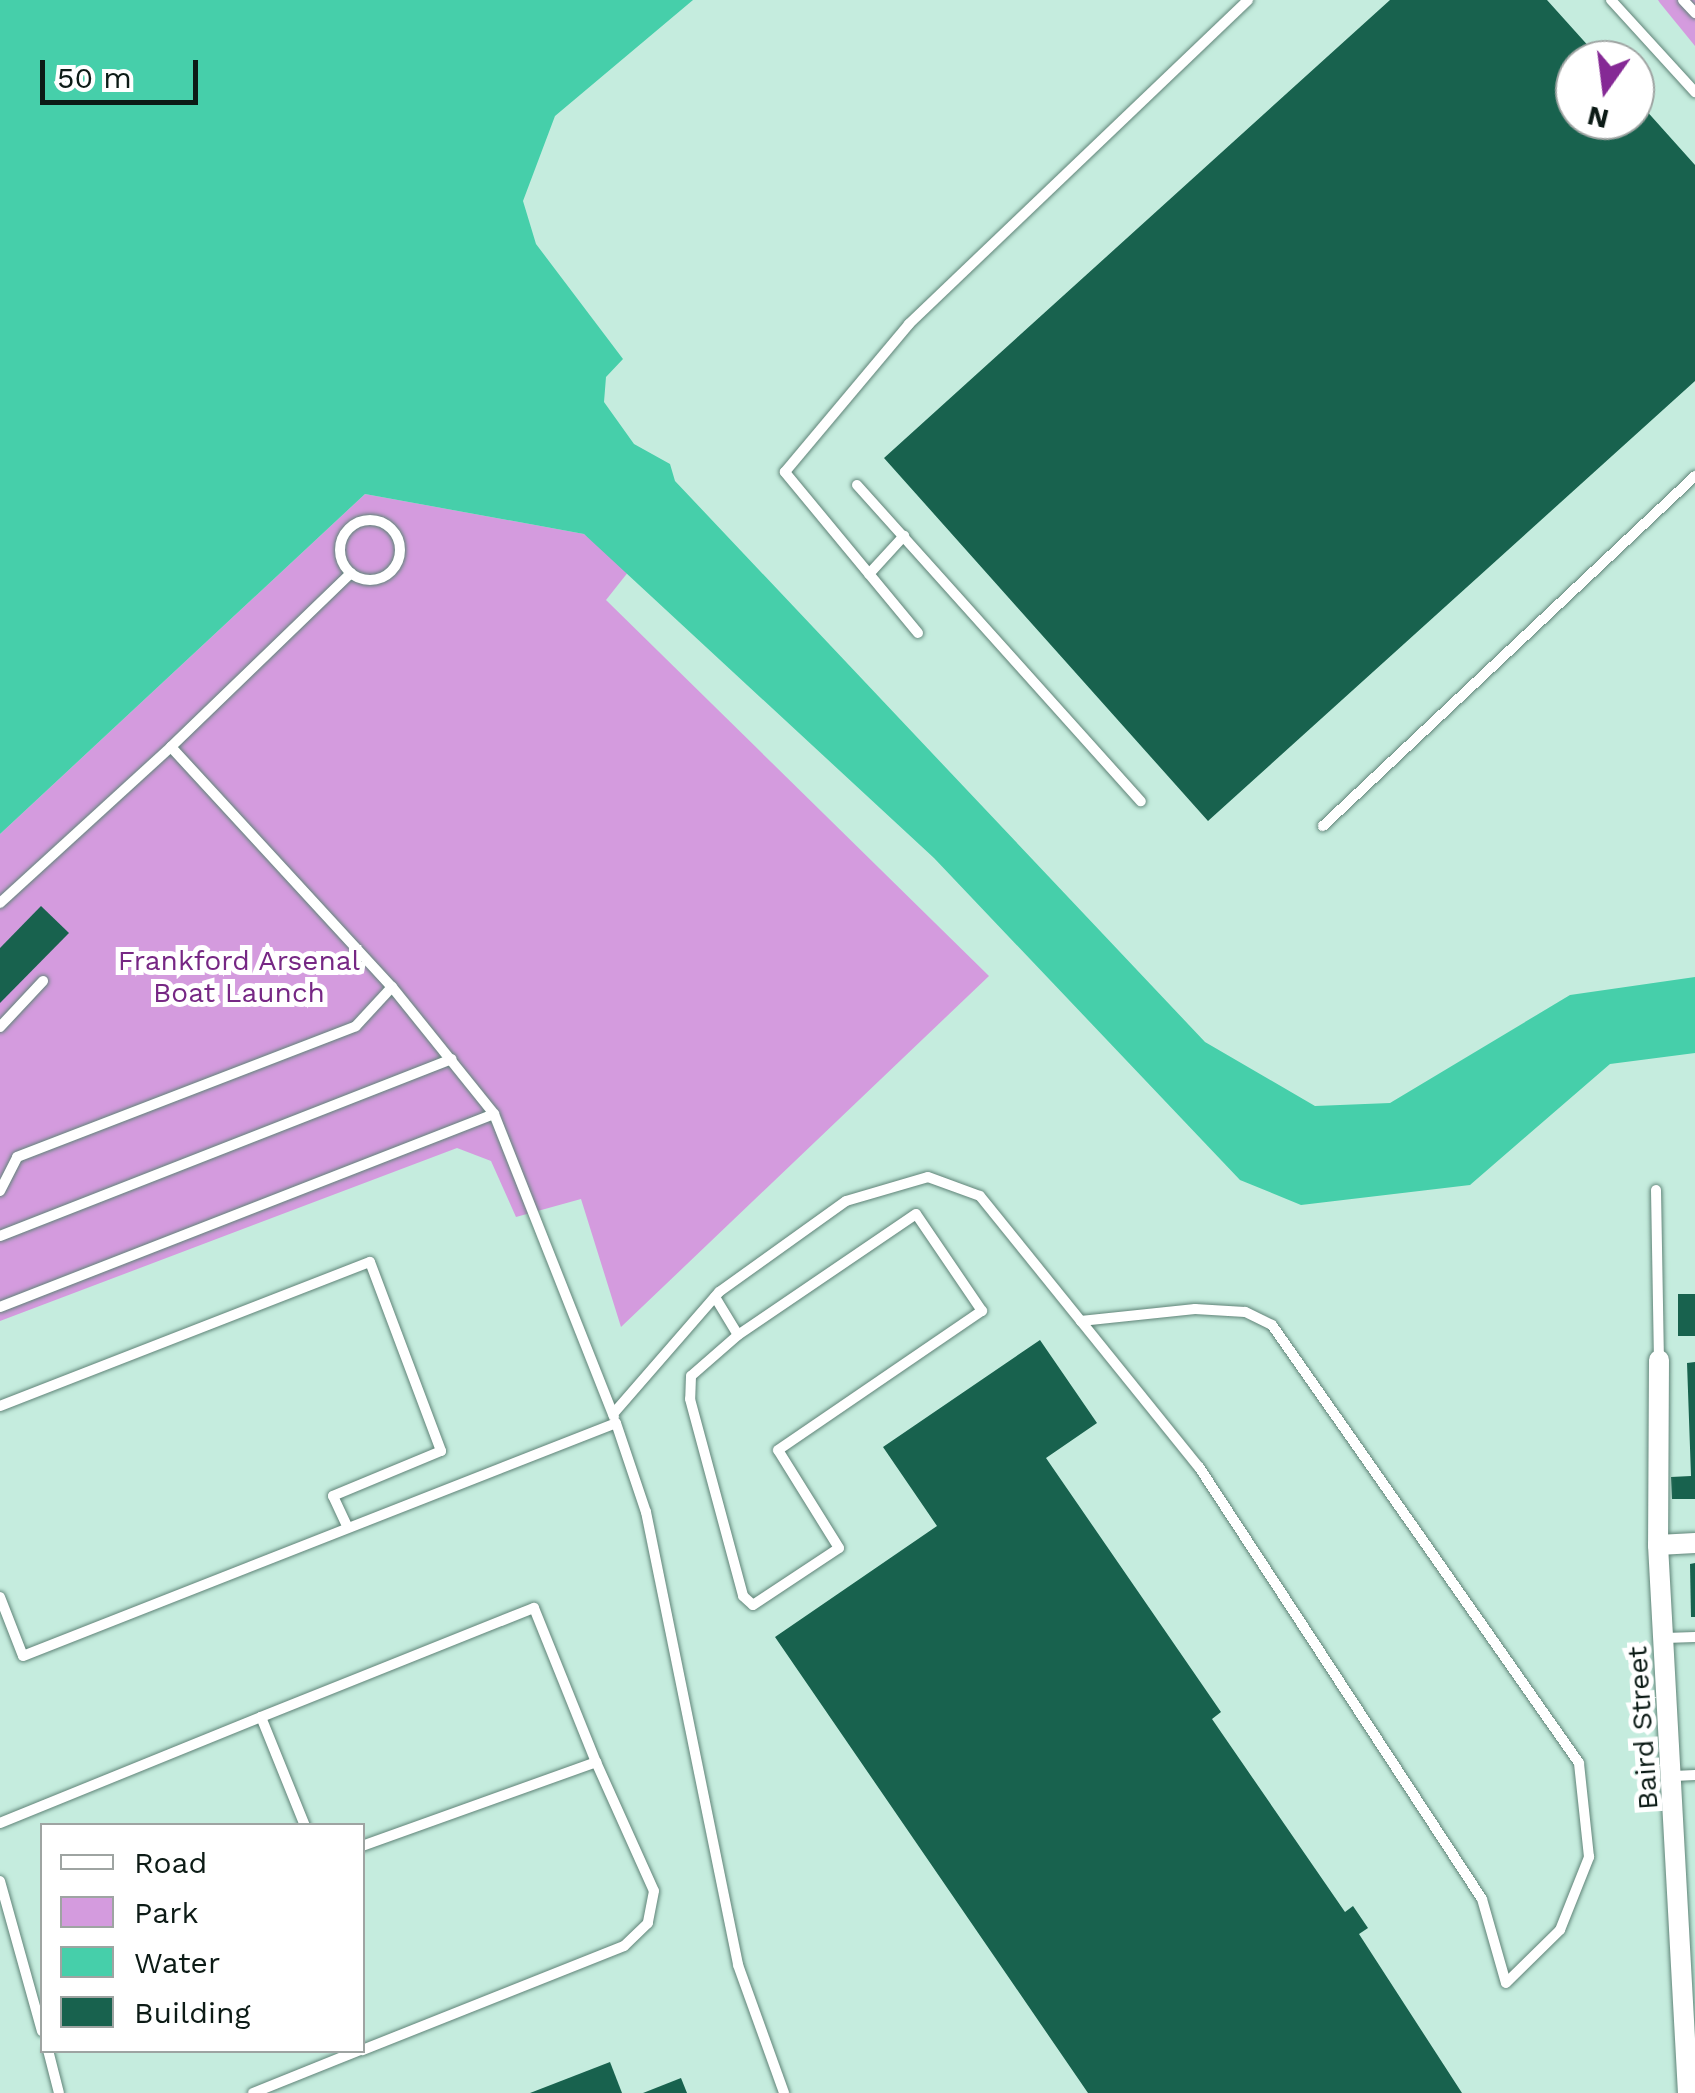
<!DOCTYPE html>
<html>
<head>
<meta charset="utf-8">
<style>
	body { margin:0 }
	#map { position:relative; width:1695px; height:2093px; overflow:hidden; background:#c5ecde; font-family:"Work Sans",sans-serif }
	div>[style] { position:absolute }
	.green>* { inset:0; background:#d49bde }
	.water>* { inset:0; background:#46cfaa }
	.building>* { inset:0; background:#18624e; transform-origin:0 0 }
	.roads { filter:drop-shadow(0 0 2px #608478) drop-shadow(0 0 2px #608478) }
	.service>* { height:10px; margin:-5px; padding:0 5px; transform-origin:5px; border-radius:5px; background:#fff }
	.service>.ring { margin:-5px; padding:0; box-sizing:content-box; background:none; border:10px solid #fff; border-radius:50% }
	.minor>* { height:20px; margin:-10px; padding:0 10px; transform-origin:10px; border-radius:10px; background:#fff }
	span { translate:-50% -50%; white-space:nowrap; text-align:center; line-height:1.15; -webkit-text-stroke:10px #fff; paint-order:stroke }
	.park-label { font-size:28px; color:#762784 }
	.street-label { font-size:28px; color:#0c1b16 }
	.legend { position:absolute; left:40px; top:1823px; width:325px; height:230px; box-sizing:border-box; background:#fff; border:2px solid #9ea4a2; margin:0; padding:12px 18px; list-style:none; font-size:30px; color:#0c1b16 }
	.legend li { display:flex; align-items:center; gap:20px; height:50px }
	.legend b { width:50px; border:2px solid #9ea4a2 }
	.north { position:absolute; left:1555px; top:40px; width:100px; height:100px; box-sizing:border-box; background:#fff; border:2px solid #9ea4a2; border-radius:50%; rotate:194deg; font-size:28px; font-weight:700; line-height:40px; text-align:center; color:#0c1b16 }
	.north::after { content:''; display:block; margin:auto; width:35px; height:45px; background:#852995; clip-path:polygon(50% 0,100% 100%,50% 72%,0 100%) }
	.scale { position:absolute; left:40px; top:60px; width:158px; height:45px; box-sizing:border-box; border:5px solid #0c1b16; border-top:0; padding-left:12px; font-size:30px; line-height:35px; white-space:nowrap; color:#0c1b16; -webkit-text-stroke:8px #fff; paint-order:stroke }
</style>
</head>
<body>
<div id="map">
	<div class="green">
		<i style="clip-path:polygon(1658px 0,1695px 0,1695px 46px,1660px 3px)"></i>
		<i style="clip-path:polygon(365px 494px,584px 534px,629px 571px,606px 600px,989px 976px,621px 1327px,581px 1199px,516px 1217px,491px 1161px,457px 1148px,0 1321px,0 834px)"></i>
	</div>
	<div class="water">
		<i style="clip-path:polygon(0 0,693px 0,555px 116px,523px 201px,536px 244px,623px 359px,606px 377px,604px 402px,634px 444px,670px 464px,675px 481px,1205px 1042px,1315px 1106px,1390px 1103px,1570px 995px,1695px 977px,1695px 1053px,1610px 1064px,1470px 1185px,1301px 1205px,1240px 1180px,934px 858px,584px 534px,365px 494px,0 834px)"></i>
	</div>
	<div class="building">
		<i style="clip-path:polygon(1390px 0,1547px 0,1601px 60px,1575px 60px,1575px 120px,1635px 120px,1635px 98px,1695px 165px,1695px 381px,1208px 821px,884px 458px)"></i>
		<i style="clip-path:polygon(41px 906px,69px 933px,0 1003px,0 948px)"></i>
		<i style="left:1695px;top:1294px;width:42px;height:17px;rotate:90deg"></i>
		<i style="clip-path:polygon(1040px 1340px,1097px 1423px,1046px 1458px,1221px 1712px,1212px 1719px,1345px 1912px,1353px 1906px,1368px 1928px,1359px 1934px,1462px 2093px,1088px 2093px,775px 1637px,937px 1526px,883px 1447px)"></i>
		<i style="clip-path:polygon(1695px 1362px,1695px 1499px,1672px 1499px,1671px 1477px,1691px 1476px,1687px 1363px)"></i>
		<i style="clip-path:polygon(1695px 1563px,1695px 1617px,1691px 1617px,1690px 1564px)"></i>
		<i style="clip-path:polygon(610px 2062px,622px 2093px,530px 2093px)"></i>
		<i style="clip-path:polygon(681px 2078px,687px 2093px,643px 2093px)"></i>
	</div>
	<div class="roads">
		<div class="service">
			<i style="left:1611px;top:0;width:125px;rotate:47.6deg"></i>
			<i style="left:1683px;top:0;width:18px;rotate:47deg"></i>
			<i style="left:857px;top:485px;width:425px;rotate:48.1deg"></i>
			<i class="ring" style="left:340px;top:520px;width:50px;height:50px"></i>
			<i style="left:351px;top:573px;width:250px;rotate:136deg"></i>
			<i style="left:171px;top:747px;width:326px;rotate:47.4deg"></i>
			<i style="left:392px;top:987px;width:163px;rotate:51.2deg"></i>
			<i style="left:494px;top:1114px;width:326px;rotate:68.4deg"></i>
			<i style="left:869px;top:574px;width:52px;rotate:-47.4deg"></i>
			<i style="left:918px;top:633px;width:209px;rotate:-129.6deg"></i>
			<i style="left:785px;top:472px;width:193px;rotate:-50deg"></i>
			<i style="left:909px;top:324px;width:469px;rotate:-43.7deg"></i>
			<i style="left:1323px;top:826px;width:511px;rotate:-43.25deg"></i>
			<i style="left:0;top:903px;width:231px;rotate:-42.4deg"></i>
			<i style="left:0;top:1027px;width:63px;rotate:-46.9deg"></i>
			<i style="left:1656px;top:1190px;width:170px;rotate:89deg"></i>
			<i style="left:0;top:1191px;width:38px;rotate:-63deg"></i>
			<i style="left:17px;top:1157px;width:363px;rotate:-21.1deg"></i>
			<i style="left:356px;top:1026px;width:53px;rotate:-47.3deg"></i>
			<i style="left:0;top:1236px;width:485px;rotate:-21.4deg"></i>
			<i style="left:715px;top:1297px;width:44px;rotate:58.8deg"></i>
			<i style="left:738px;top:1335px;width:62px;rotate:138.9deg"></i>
			<i style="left:691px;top:1376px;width:23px;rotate:92deg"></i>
			<i style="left:690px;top:1399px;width:204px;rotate:74.9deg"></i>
			<i style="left:743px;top:1596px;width:13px;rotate:42deg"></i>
			<i style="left:753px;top:1605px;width:103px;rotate:-33.5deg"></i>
			<i style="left:839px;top:1548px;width:115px;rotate:-121.9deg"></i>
			<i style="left:778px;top:1450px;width:247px;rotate:-34.3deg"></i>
			<i style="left:982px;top:1311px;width:117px;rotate:-124.2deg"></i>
			<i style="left:916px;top:1214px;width:215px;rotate:145.8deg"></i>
			<i style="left:0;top:1307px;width:530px;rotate:-21.34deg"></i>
			<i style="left:0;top:1406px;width:397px;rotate:-21.3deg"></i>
			<i style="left:370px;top:1262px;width:202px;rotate:69.4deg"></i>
			<i style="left:441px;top:1451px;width:117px;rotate:157.4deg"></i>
			<i style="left:333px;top:1496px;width:35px;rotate:65deg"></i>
			<i style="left:613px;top:1414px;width:162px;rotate:-49deg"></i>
			<i style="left:719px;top:1292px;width:156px;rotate:-35.6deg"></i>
			<i style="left:846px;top:1201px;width:85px;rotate:-16.3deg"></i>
			<i style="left:928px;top:1177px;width:55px;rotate:20.1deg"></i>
			<i style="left:980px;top:1196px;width:348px;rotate:51.1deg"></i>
			<i style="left:1199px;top:1467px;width:516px;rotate:56.77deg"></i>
			<i style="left:1482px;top:1899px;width:87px;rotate:74.1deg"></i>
			<i style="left:1506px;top:1983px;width:76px;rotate:-44.5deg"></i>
			<i style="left:1560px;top:1930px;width:79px;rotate:-68.3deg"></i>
			<i style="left:1589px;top:1857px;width:95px;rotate:-96.1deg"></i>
			<i style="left:1579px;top:1763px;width:535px;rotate:-125.03deg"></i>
			<i style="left:1272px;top:1325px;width:30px;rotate:-154deg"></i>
			<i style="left:1245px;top:1312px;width:50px;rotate:-176.6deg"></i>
			<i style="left:1195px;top:1309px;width:115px;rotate:174deg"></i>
			<i style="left:0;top:1597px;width:63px;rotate:68.7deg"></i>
			<i style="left:23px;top:1656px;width:637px;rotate:-21.45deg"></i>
			<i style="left:616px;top:1423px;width:94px;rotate:71.4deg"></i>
			<i style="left:646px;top:1512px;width:462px;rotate:78.5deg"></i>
			<i style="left:738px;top:1965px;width:136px;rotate:70.2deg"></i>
			<i style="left:1665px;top:1638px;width:30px;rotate:-2deg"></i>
			<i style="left:261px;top:1717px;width:294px;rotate:-21.8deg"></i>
			<i style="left:534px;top:1608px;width:166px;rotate:68.1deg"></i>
			<i style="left:1674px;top:1776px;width:21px;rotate:-3deg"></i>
			<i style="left:0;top:1823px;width:282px;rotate:-22.1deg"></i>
			<i style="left:261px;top:1717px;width:118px;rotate:68deg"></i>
			<i style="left:362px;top:1846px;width:249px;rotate:-19.7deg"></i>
			<i style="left:596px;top:1762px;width:141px;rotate:65.8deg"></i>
			<i style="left:654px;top:1891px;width:33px;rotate:101deg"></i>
			<i style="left:648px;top:1923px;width:33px;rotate:136deg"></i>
			<i style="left:624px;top:1946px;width:282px;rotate:158.3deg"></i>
			<i style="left:0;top:1881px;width:156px;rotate:74.4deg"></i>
			<i style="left:48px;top:2050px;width:44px;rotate:75.7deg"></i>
			<i style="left:253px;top:2093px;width:115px;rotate:-21.9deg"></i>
		</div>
		<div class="minor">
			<i style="left:1659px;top:1360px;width:185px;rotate:90.3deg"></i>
			<i style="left:1658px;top:1545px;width:549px;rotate:86.87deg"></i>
			<i style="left:1658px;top:1545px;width:37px;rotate:-3deg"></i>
		</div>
	</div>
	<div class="park-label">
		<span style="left:239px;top:977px">Frankford Arsenal<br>Boat Launch</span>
	</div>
	<div class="street-label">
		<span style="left:1643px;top:1728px;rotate:-94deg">Baird Street</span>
	</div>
	<ul class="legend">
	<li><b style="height:12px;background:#fff"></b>Road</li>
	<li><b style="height:28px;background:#d49bde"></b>Park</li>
	<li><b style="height:28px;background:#46cfaa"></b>Water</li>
	<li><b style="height:28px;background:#18624e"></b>Building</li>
	</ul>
	<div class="north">N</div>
	<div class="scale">50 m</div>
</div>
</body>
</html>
